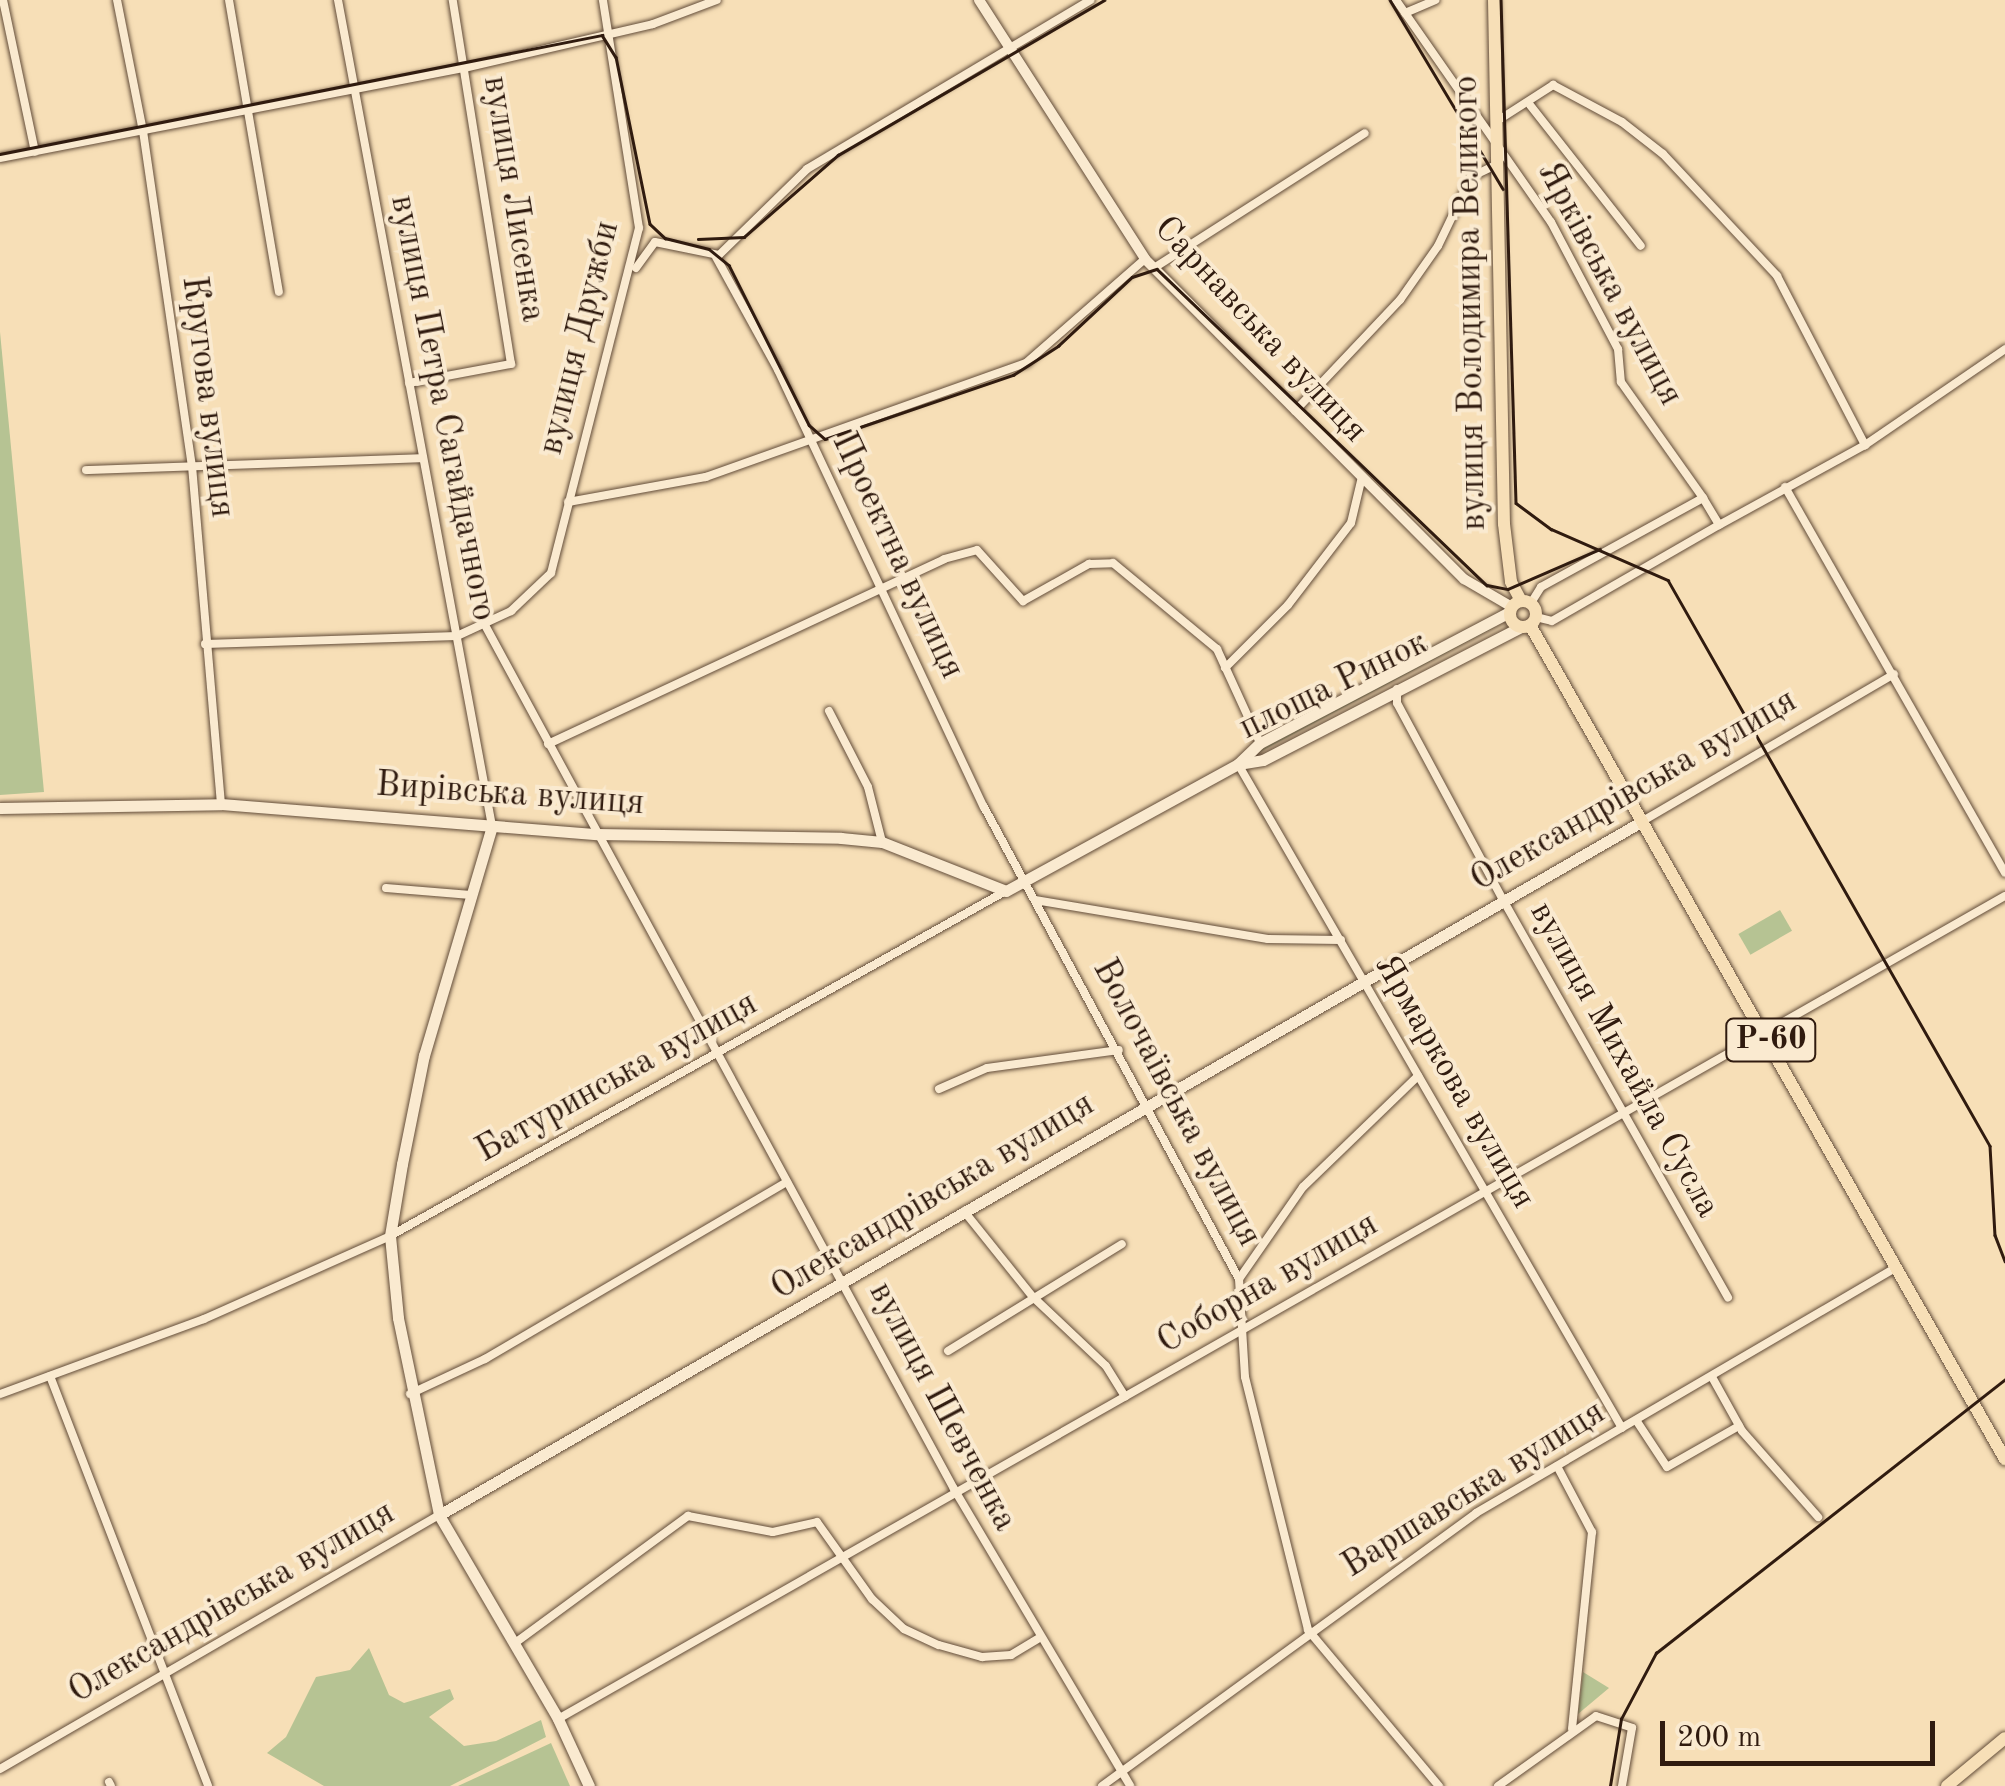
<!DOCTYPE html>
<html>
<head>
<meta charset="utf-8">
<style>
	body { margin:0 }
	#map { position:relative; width:2005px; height:1786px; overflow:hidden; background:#f7dfb7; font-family:"Old Standard TT",serif }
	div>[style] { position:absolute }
	.green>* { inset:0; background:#b6c393; transform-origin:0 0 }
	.roads { filter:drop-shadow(0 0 2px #624c39) drop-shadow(0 0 2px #624c39) }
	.minor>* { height:8px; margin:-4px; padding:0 4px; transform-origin:4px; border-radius:4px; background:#faead0 }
	.tertiary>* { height:10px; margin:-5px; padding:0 5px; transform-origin:5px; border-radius:5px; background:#faead0 }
	.secondary>* { height:11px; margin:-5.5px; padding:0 5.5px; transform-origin:5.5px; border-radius:5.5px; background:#faead0 }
	.primary>* { height:12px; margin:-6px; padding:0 6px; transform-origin:6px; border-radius:6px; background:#f7dfb7 }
	.primary>.ring { margin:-6px; padding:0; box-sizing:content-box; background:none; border:12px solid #f7dfb7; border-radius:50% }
	.tram>* { height:2.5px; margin:-1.25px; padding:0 1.25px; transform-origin:1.25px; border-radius:1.25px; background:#301b0f }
	span { translate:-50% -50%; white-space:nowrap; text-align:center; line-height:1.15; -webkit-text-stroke:8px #faead0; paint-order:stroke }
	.shield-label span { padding:2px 8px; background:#faead0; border:2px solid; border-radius:8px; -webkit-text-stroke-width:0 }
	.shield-label { font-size:32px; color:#301b0f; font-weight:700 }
	.street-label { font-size:35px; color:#301b0f }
	.scale { position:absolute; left:1660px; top:1721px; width:275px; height:45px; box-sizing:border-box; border:5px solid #301b0f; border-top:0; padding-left:12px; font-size:30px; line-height:35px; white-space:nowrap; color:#301b0f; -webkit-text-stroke:8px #faead0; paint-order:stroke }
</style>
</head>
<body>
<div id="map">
	<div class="green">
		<i style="clip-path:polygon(0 332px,44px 792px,0 795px)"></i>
		<i style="clip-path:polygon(1490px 624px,1495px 627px,1258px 753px,1258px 749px)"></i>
		<i style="left:1780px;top:910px;width:24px;height:48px;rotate:60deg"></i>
		<i style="clip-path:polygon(369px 1648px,389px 1695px,404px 1703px,450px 1689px,454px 1699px,429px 1717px,464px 1746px,496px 1741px,541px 1720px,546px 1737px,450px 1786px,324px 1786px,267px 1753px,286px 1737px,316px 1677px,350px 1670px)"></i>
		<i style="clip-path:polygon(1583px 1672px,1609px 1688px,1578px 1714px)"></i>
		<i style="clip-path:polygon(551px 1743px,570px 1786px,458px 1786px)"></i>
	</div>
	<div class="roads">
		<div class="minor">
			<i style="left:3px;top:0;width:155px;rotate:78.1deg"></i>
			<i style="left:117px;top:0;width:134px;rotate:78.8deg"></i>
			<i style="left:143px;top:131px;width:339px;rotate:81.7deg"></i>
			<i style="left:192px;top:466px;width:339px;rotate:85.1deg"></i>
			<i style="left:229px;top:0;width:296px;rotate:80.3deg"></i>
			<i style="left:338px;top:0;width:840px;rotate:79.44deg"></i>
			<i style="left:1396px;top:0;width:271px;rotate:55.1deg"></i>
			<i style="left:1551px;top:222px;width:144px;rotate:62.2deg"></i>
			<i style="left:1618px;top:349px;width:33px;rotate:85deg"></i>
			<i style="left:1621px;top:382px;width:142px;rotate:54.7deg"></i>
			<i style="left:1405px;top:13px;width:33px;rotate:-23deg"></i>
			<i style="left:1530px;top:105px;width:179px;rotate:51.8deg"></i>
			<i style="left:1497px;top:121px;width:67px;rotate:-32.7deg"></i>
			<i style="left:1553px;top:85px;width:78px;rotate:28.2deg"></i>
			<i style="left:1622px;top:122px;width:52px;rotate:38deg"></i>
			<i style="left:1663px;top:154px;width:167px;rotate:46.9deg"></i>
			<i style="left:1777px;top:276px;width:191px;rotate:62.5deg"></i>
			<i style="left:0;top:158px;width:473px;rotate:-11deg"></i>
			<i style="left:464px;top:68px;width:194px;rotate:-13.1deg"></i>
			<i style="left:653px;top:24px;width:68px;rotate:-20.6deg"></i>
			<i style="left:716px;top:257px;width:129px;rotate:61.2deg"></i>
			<i style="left:778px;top:370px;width:483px;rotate:64.8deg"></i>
			<i style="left:984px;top:807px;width:536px;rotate:61.62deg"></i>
			<i style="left:1239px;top:1279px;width:98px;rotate:86.5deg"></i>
			<i style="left:1245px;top:1377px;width:261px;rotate:76deg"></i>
			<i style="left:1308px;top:1630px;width:204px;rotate:50deg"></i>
			<i style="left:636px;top:268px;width:32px;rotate:-54deg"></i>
			<i style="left:655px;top:242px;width:65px;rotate:11.5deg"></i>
			<i style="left:719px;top:255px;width:123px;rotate:-44.3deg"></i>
			<i style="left:807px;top:169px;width:330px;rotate:-30.8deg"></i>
			<i style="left:1154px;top:268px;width:250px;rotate:-32.6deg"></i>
			<i style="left:409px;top:383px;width:104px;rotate:-10.6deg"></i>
			<i style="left:511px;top:364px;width:369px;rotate:-99.1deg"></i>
			<i style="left:1295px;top:411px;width:153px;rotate:-46.6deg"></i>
			<i style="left:1400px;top:300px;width:66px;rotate:-54.9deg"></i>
			<i style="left:1438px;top:246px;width:76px;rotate:-64.4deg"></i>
			<i style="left:1471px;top:177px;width:30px;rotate:-26deg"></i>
			<i style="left:86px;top:470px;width:337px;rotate:-2deg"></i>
			<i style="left:1785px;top:487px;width:444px;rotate:60.3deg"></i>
			<i style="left:568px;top:502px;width:140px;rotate:-10.3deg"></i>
			<i style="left:706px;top:477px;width:340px;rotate:-19.6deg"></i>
			<i style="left:1026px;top:363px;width:158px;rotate:-41.2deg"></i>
			<i style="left:1531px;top:603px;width:19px;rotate:-58deg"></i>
			<i style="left:1541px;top:587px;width:185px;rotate:-28.8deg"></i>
			<i style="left:1703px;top:498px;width:31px;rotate:59deg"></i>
			<i style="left:1719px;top:525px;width:166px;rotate:-28.7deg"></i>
			<i style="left:1865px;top:445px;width:170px;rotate:-34.4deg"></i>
			<i style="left:1536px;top:617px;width:16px;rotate:14deg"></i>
			<i style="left:1552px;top:621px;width:193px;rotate:-29.9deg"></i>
			<i style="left:486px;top:627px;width:981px;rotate:61.5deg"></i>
			<i style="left:954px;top:1489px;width:345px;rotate:59.3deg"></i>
			<i style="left:205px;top:644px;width:252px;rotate:-1.8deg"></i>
			<i style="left:457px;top:636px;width:60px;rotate:-24.8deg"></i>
			<i style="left:511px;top:611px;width:55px;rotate:-43.5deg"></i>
			<i style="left:551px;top:573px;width:356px;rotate:-75.7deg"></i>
			<i style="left:639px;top:228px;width:231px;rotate:-99deg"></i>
			<i style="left:1225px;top:668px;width:89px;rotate:-45deg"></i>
			<i style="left:1288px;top:605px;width:103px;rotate:-52.5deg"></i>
			<i style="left:1351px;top:523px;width:47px;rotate:-76.6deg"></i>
			<i style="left:1397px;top:689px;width:14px;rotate:90deg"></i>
			<i style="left:1397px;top:703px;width:221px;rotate:61.7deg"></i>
			<i style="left:1502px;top:898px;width:459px;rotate:60.5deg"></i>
			<i style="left:829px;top:711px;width:85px;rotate:62.8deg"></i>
			<i style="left:868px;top:787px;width:57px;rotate:75.7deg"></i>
			<i style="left:548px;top:744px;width:437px;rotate:-25deg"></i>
			<i style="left:944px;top:559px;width:34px;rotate:-15deg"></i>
			<i style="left:977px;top:550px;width:69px;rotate:48deg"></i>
			<i style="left:1023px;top:601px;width:76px;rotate:-29.3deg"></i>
			<i style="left:1089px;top:564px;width:24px;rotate:-2deg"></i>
			<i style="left:1113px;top:563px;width:135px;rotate:39.6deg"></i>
			<i style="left:1217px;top:649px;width:103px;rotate:65.4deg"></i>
			<i style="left:1238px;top:764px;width:767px;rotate:59.96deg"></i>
			<i style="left:1641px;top:822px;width:293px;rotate:-30.3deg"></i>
			<i style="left:386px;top:888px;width:85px;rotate:4.7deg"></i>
			<i style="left:1035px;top:900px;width:236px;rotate:9.5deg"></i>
			<i style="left:1268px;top:939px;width:73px;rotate:0.8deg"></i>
			<i style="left:939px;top:1089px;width:52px;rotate:-23.6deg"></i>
			<i style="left:987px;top:1068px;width:133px;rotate:-7.8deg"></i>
			<i style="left:964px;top:1211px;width:110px;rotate:51.3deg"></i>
			<i style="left:1033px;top:1297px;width:100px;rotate:43.4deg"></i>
			<i style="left:1106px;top:1366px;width:36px;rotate:58deg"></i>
			<i style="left:1239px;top:1279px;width:112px;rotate:-55.2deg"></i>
			<i style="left:1303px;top:1187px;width:160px;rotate:-44deg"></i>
			<i style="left:948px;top:1351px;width:204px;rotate:-31.6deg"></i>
			<i style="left:50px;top:1376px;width:439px;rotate:68.9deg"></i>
			<i style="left:1712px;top:1377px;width:62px;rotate:60.9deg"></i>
			<i style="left:1742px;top:1431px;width:115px;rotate:48.5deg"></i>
			<i style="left:0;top:1394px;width:217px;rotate:-20.2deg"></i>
			<i style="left:204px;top:1319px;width:204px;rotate:-24deg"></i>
			<i style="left:390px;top:1236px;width:704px;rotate:-29.26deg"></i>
			<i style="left:410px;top:1394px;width:83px;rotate:-25deg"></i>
			<i style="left:485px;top:1359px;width:350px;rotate:-30.4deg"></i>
			<i style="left:1636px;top:1420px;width:56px;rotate:56.6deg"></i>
			<i style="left:1667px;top:1467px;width:83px;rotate:-29.7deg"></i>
			<i style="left:1557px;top:1466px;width:75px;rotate:62.1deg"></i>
			<i style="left:1592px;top:1532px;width:198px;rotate:95.8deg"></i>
			<i style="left:515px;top:1643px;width:215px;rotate:-36.3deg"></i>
			<i style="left:688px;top:1516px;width:86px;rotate:10.7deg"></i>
			<i style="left:773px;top:1532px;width:45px;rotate:-12.8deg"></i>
			<i style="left:817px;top:1522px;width:95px;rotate:54.5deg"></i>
			<i style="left:872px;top:1599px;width:44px;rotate:43.2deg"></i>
			<i style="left:904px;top:1629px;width:38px;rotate:25deg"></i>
			<i style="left:939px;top:1645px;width:45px;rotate:15.6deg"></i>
			<i style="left:982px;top:1657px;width:29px;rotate:-4deg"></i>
			<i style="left:1011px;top:1655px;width:31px;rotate:-31deg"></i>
			<i style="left:558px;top:1719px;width:1665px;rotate:-29.63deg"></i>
			<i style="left:0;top:1769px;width:507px;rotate:-30.05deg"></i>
			<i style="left:109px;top:1782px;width:4px;rotate:63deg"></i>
			<i style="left:1102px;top:1786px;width:463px;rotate:-36.1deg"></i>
			<i style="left:1476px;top:1513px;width:484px;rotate:-30.3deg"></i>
			<i style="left:1498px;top:1786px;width:120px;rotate:-35.5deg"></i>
			<i style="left:1596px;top:1716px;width:38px;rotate:18deg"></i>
			<i style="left:1632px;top:1728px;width:59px;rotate:99.8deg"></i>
		</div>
		<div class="tertiary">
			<i style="left:979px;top:0;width:308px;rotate:57.3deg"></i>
			<i style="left:1145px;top:259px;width:452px;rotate:45.1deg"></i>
			<i style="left:1464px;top:579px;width:56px;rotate:30.3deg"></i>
		</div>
		<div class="secondary">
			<i style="left:1238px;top:764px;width:25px;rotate:-9deg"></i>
			<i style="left:1263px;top:760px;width:290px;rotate:-27.3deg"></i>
			<i style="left:0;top:808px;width:221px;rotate:-1deg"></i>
			<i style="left:221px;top:804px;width:377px;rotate:4.6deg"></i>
			<i style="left:597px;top:834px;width:244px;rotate:0.9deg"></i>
			<i style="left:841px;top:838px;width:41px;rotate:5.6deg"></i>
			<i style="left:882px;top:842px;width:133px;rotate:21.6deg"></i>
			<i style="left:1006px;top:891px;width:264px;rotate:-28.7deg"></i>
			<i style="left:1238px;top:764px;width:30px;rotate:-44deg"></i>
			<i style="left:1260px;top:743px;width:282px;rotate:-27.7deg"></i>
			<i style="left:492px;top:826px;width:239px;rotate:106.5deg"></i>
			<i style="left:424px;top:1055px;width:111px;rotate:101.4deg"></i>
			<i style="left:402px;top:1164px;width:73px;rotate:99.5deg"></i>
			<i style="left:390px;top:1236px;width:82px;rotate:84.4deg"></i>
			<i style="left:398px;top:1318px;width:201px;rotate:78.2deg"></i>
			<i style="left:439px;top:1515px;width:236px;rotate:59.7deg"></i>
			<i style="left:558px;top:1719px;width:74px;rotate:65.2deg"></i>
			<i style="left:439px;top:1515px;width:1387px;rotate:-29.97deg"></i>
		</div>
		<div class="primary">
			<i style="left:1494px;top:0;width:524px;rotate:88.91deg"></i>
			<i style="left:1504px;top:524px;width:58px;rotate:83.1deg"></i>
			<i style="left:1511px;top:582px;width:21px;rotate:62deg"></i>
			<i class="ring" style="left:1510px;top:601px;width:14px;height:14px"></i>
			<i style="left:1530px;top:625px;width:960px;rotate:60.34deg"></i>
			<i style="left:1947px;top:1786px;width:75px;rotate:-39.6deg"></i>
		</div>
	</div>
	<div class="tram">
		<i style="left:1390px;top:0;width:220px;rotate:59.1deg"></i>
		<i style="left:1501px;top:0;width:503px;rotate:88.29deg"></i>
		<i style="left:1516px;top:503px;width:44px;rotate:36.6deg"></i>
		<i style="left:1551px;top:529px;width:128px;rotate:23.6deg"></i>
		<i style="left:1668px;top:580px;width:651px;rotate:60.36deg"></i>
		<i style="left:1990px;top:1146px;width:89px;rotate:86.8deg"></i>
		<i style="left:1995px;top:1235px;width:28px;rotate:69deg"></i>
		<i style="left:0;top:154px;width:614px;rotate:-11.18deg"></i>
		<i style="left:602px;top:35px;width:26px;rotate:58deg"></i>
		<i style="left:616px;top:57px;width:170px;rotate:78.5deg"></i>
		<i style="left:650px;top:224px;width:21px;rotate:43deg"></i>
		<i style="left:665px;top:238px;width:45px;rotate:14deg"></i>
		<i style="left:709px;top:249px;width:26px;rotate:39deg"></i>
		<i style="left:729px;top:265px;width:179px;rotate:63.4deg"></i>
		<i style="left:809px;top:425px;width:21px;rotate:41deg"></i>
		<i style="left:825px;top:439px;width:199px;rotate:-18.8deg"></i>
		<i style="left:1013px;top:375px;width:54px;rotate:-32.8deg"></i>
		<i style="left:1058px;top:346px;width:101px;rotate:-43deg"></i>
		<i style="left:1132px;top:277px;width:26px;rotate:-18deg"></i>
		<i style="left:1157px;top:269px;width:457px;rotate:43.8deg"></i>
		<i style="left:1487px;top:585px;width:21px;rotate:11deg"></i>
		<i style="left:1508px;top:589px;width:100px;rotate:-23.5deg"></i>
		<i style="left:698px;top:239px;width:46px;rotate:-2.5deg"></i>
		<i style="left:744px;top:237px;width:125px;rotate:-41.1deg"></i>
		<i style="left:838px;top:155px;width:308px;rotate:-30.2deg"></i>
		<i style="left:1610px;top:1786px;width:68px;rotate:-80.7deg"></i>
		<i style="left:1621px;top:1719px;width:75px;rotate:-62.1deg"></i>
		<i style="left:1656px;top:1653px;width:444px;rotate:-38.1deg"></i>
	</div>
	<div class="shield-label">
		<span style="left:1771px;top:1040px">Р-60</span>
	</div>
	<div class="street-label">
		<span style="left:513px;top:199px;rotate:81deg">вулиця Лисенка</span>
		<span style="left:1609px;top:284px;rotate:62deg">Ярківська вулиця</span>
		<span style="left:1471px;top:303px;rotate:-91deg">вулиця Володимира Великого</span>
		<span style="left:1260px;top:330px;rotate:47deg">Сарнавська вулиця</span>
		<span style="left:580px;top:338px;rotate:-76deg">вулиця Дружби</span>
		<span style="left:207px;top:397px;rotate:83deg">Кругова вулиця</span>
		<span style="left:442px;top:408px;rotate:79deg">вулиця Петра Сагайдачного</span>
		<span style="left:897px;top:556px;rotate:65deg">Проектна вулиця</span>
		<span style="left:1334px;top:686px;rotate:-26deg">площа Ринок</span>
		<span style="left:1634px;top:791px;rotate:-30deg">Олександрівська вулиця</span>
		<span style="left:510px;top:795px;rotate:4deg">Вирівська вулиця</span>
		<span style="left:1624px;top:1060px;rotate:61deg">вулиця Михайла Сусла</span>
		<span style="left:617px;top:1078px;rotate:-29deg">Батуринська вулиця</span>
		<span style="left:1454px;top:1082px;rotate:60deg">Ярмаркова вулиця</span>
		<span style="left:1176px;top:1103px;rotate:62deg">Волочаївська вулиця</span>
		<span style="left:933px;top:1197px;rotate:-31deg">Олександрівська вулиця</span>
		<span style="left:1268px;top:1284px;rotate:-30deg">Соборна вулиця</span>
		<span style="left:942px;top:1407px;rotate:62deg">вулиця Шевченка</span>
		<span style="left:1474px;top:1490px;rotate:-32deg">Варшавська вулиця</span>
		<span style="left:232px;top:1603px;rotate:-30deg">Олександрівська вулиця</span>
	</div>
	<div class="scale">200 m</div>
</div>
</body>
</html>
